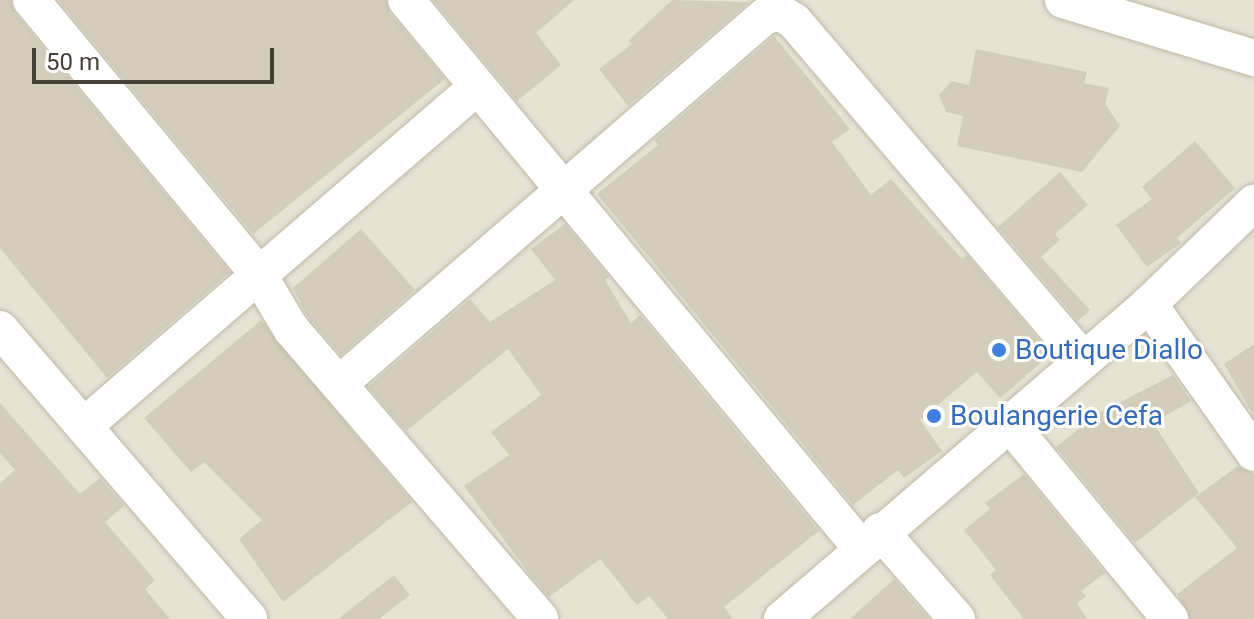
<!DOCTYPE html>
<html>
<head>
<meta charset="utf-8">
<style>
	body { margin:0 }
	#map { position:relative; width:1254px; height:619px; overflow:hidden; background:#f3f0e5; font-family:Roboto,sans-serif }
	div>[style] { position:absolute }
	.residential>* { inset:0; background:#e7e3d3; transform-origin:0 0 }
	.building>* { inset:0; background:#d5cdbb }
	.roads { filter:drop-shadow(0 0 2px #beb9a8) drop-shadow(0 0 2px #beb9a8) }
	.minor>* { height:36px; margin:-18px; padding:0 18px; transform-origin:18px; border-radius:18px; background:#fff }
	.dots>* { width:22px; height:22px; translate:-50% -50%; box-sizing:border-box; border:4px solid #fff; border-radius:50% }
	span { translate:-50% -50%; white-space:nowrap; text-align:center; line-height:1.15; -webkit-text-stroke:6px #fff; paint-order:stroke }
	.shop-label { font-size:28px; color:#366cbe }
	.left { translate:0 -50%; text-align:left }
	.scale { position:absolute; left:32px; top:48px; width:242px; height:36px; box-sizing:border-box; border:4px solid #464135; border-top:0; padding-left:10px; font-size:24px; line-height:28px; white-space:nowrap; color:#464135; -webkit-text-stroke:6px #fff; paint-order:stroke }
</style>
</head>
<body>
<div id="map">
	<div class="residential">
		<i style="left:0;top:0;width:1254px;height:619px"></i>
	</div>
	<div class="building">
		<i style="clip-path:polygon(0 0,11px 0,15px 13px,230px 272px,107px 378px,0 248px)"></i>
		<i style="clip-path:polygon(58px 0,386px 0,390px 13px,445px 79px,253px 234px)"></i>
		<i style="clip-path:polygon(433px 0,574px 0,536px 33px,561px 65px,517px 101px)"></i>
		<i style="clip-path:polygon(672px 0,749px 2px,628px 106px,599px 69px,632px 44px,629px 40px)"></i>
		<i style="clip-path:polygon(774px 36px,850px 129px,832px 142px,871px 195px,891px 179px,962px 259px,967px 255px,1051px 354px,1000px 398px,977px 372px,920px 420px,942px 451px,904px 478px,898px 470px,853px 505px,597px 194px,658px 145px,654px 140px)"></i>
		<i style="clip-path:polygon(976px 49px,1087px 72px,1084px 83px,1109px 88px,1105px 104px,1120px 126px,1082px 172px,957px 146px,963px 116px,946px 112px,939px 95px,952px 81px,969px 85px)"></i>
		<i style="clip-path:polygon(1195px 141px,1235px 188px,1177px 238px,1181px 243px,1147px 267px,1116px 225px,1152px 199px,1142px 187px)"></i>
		<i style="clip-path:polygon(1060px 172px,1088px 205px,1055px 234px,1060px 240px,1041px 257px,1090px 310px,1078px 321px,998px 227px)"></i>
		<i style="clip-path:polygon(565px 224px,609px 277px,605px 280px,631px 323px,640px 315px,819px 531px,724px 607px,733px 619px,668px 619px,649px 596px,637px 605px,600px 559px,549px 597px,531px 576px,464px 486px,509px 455px,491px 432px,541px 395px,508px 349px,406px 431px,368px 387px,470px 299px,490px 322px,555px 280px,531px 249px)"></i>
		<i style="clip-path:polygon(361px 229px,415px 290px,341px 355px,308px 317px,293px 288px)"></i>
		<i style="clip-path:polygon(261px 320px,412px 502px,283px 602px,239px 539px,262px 520px,204px 462px,191px 472px,144px 418px)"></i>
		<i style="clip-path:polygon(1254px 344px,1254px 416px,1224px 364px)"></i>
		<i style="clip-path:polygon(1173px 375px,1191px 401px,1153px 423px,1199px 493px,1135px 543px,1056px 447px,1099px 413px)"></i>
		<i style="clip-path:polygon(0 403px,80px 494px,100px 478px,124px 506px,105px 522px,155px 580px,145px 589px,170px 619px,0 619px,0 483px,15px 470px,0 453px)"></i>
		<i style="clip-path:polygon(1238px 466px,1254px 474px,1254px 619px,1190px 619px,1177px 594px,1237px 548px,1195px 497px)"></i>
		<i style="clip-path:polygon(1024px 474px,1105px 573px,1081px 591px,1086px 596px,1077px 603px,1087px 619px,1024px 619px,990px 575px,996px 570px,964px 530px,990px 509px,985px 503px)"></i>
		<i style="clip-path:polygon(394px 575px,410px 595px,379px 619px,338px 619px)"></i>
		<i style="clip-path:polygon(894px 579px,929px 619px,850px 619px)"></i>
	</div>
	<div class="roads">
		<div class="minor">
			<i style="left:31px;top:0;width:354px;rotate:50.3deg"></i>
			<i style="left:257px;top:272px;width:66px;rotate:59.2deg"></i>
			<i style="left:291px;top:329px;width:382px;rotate:49.3deg"></i>
			<i style="left:406px;top:0;width:712px;rotate:50.3deg"></i>
			<i style="left:1063px;top:0;width:200px;rotate:16.9deg"></i>
			<i style="left:1149px;top:304px;width:182px;rotate:54.8deg"></i>
			<i style="left:0;top:329px;width:382px;rotate:49.3deg"></i>
			<i style="left:339px;top:384px;width:563px;rotate:-40.82deg"></i>
			<i style="left:765px;top:16px;width:16px;rotate:-11deg"></i>
			<i style="left:781px;top:13px;width:15px;rotate:32deg"></i>
			<i style="left:794px;top:21px;width:446px;rotate:49.5deg"></i>
			<i style="left:1009px;top:423px;width:254px;rotate:50.6deg"></i>
			<i style="left:84px;top:426px;width:520px;rotate:-40.79deg"></i>
			<i style="left:880px;top:531px;width:117px;rotate:48.8deg"></i>
			<i style="left:782px;top:619px;width:484px;rotate:-40.6deg"></i>
			<i style="left:1149px;top:304px;width:146px;rotate:-43.9deg"></i>
		</div>
	</div>
	<div class="dots">
		<i style="left:999px;top:350px;background:#3f7fe0"></i>
		<i style="left:934px;top:416px;background:#3f7fe0"></i>
	</div>
	<div class="shop-label">
		<span class="left" style="left:1015px;top:350px">Boutique Diallo</span>
		<span class="left" style="left:950px;top:416px">Boulangerie Cefa</span>
	</div>
	<div class="scale">50 m</div>
</div>
</body>
</html>
